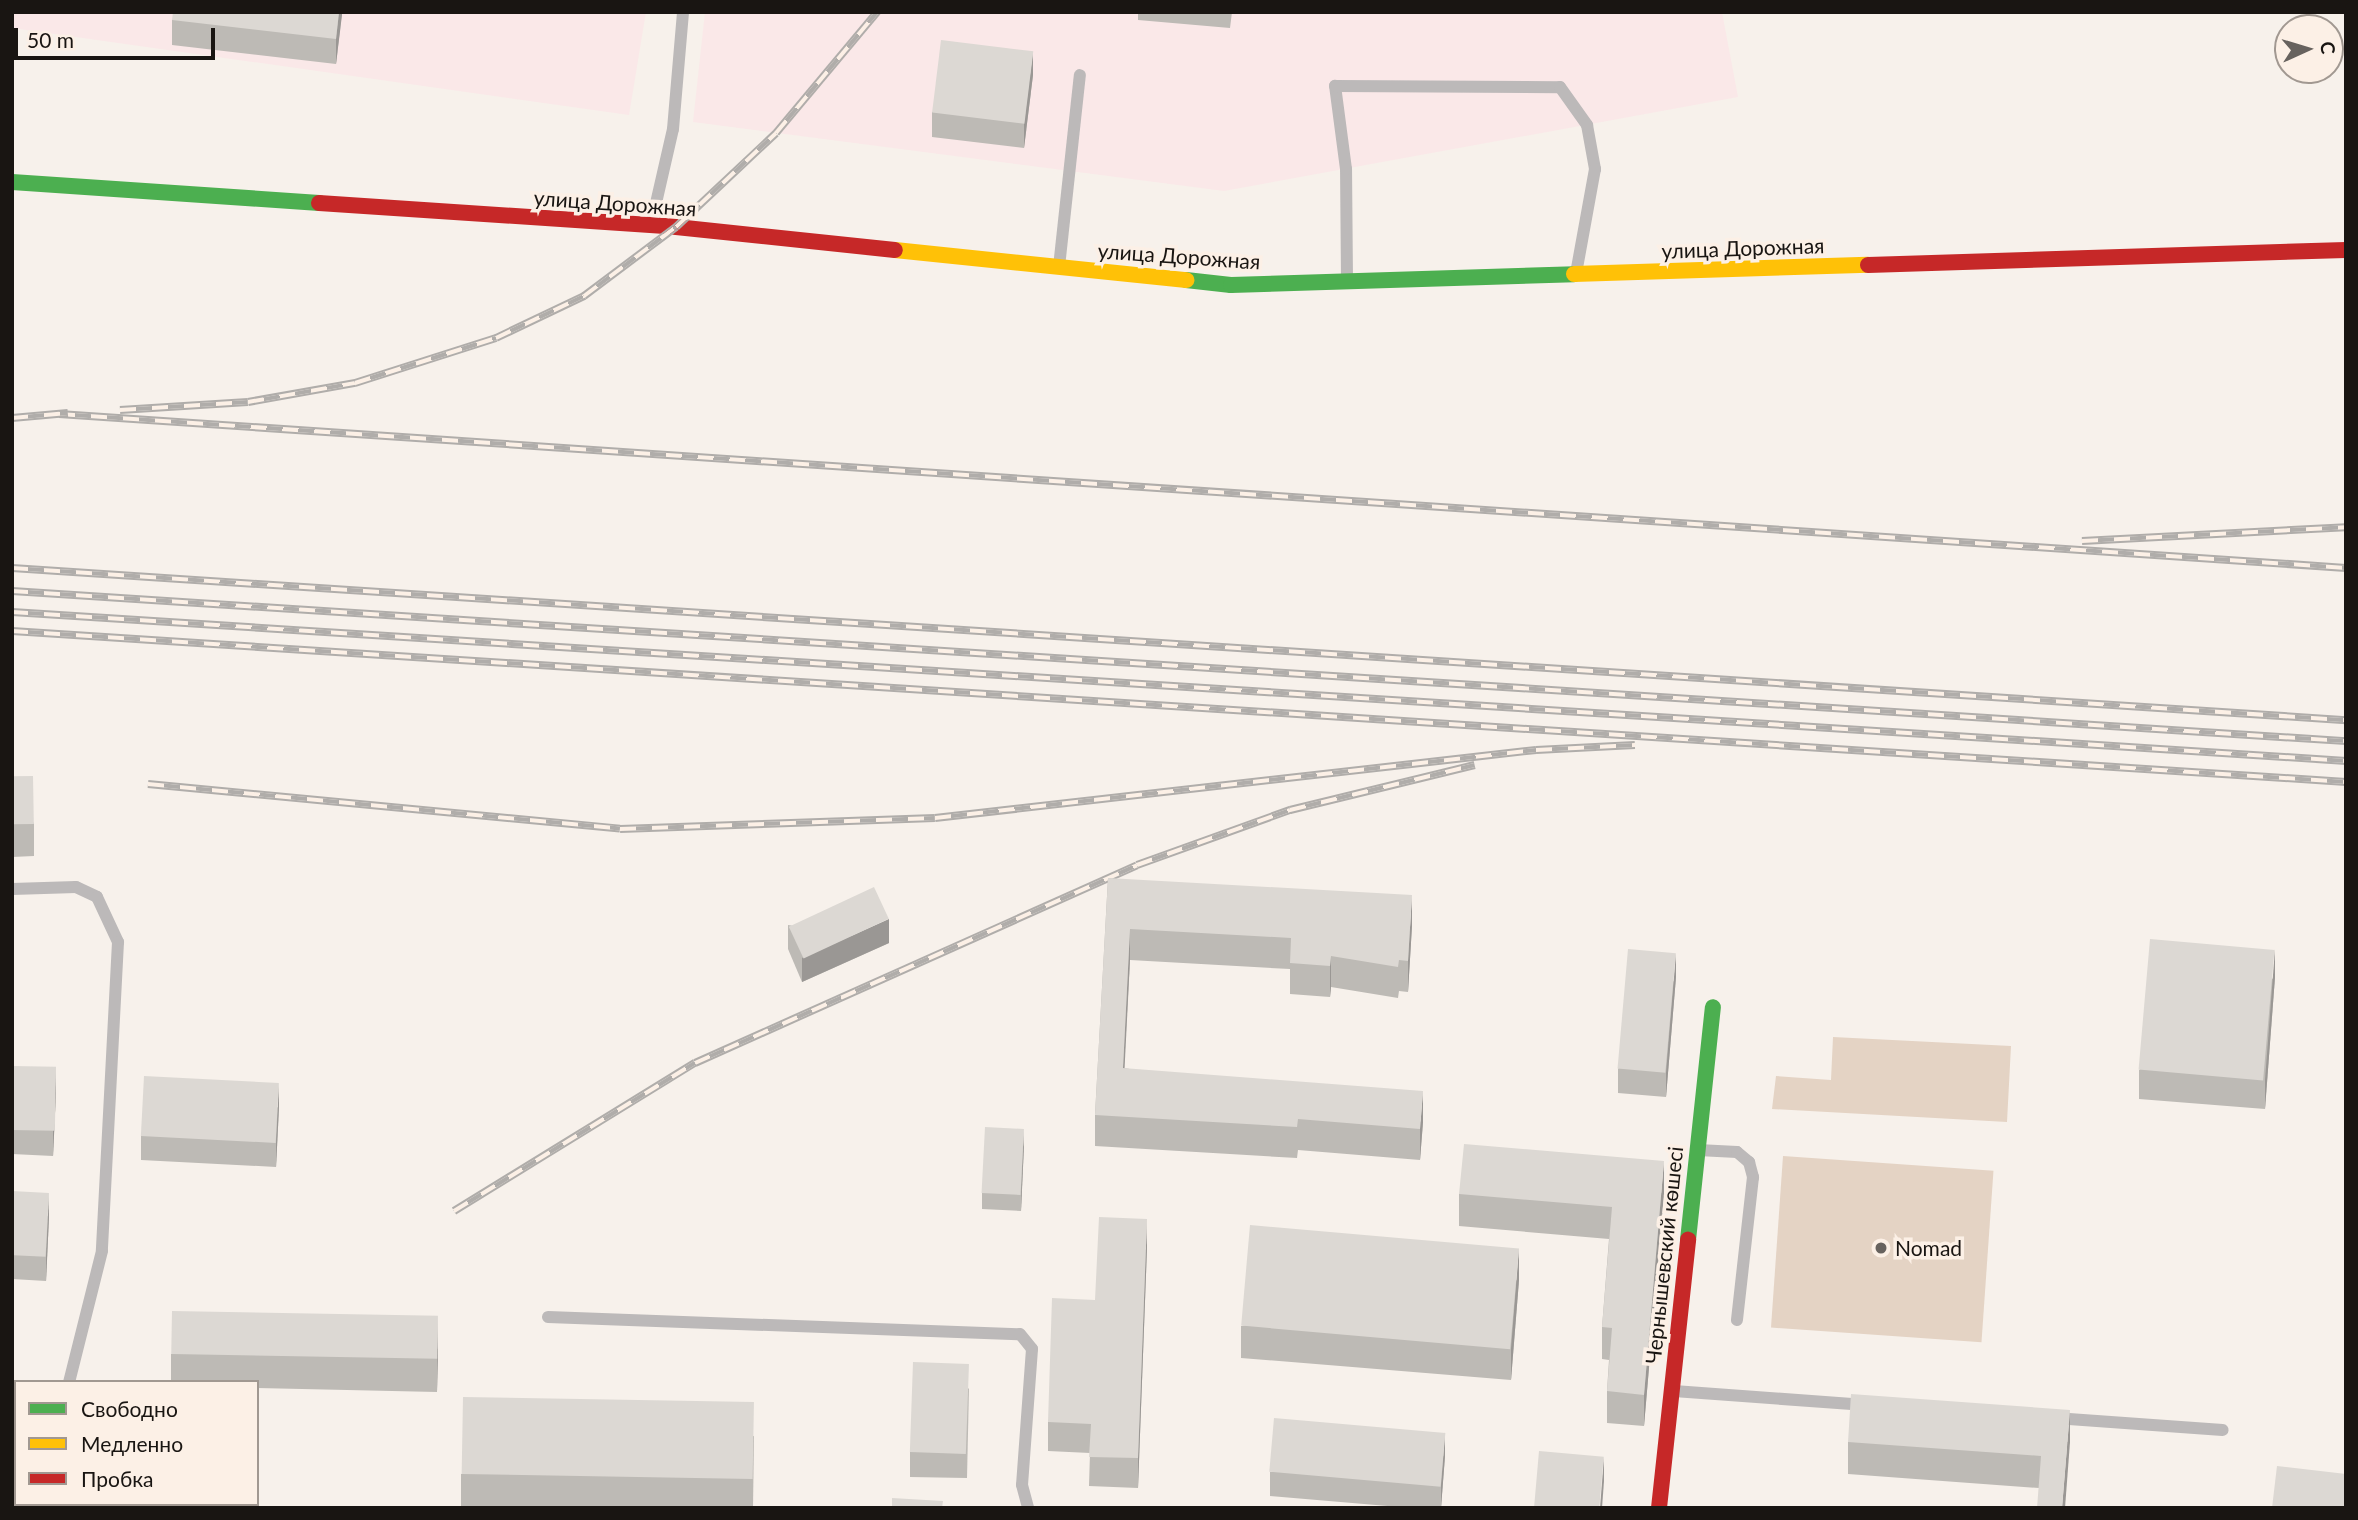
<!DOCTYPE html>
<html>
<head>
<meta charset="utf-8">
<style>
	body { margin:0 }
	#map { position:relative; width:2358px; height:1520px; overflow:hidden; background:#f7f1eb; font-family:Lato,sans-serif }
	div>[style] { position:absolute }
	.industrial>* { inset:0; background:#fae8e8 }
	.green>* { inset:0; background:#e4d3c4; transform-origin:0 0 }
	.lane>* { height:12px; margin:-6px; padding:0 6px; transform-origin:6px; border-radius:6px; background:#bcb9b9 }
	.fast>* { height:16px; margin:-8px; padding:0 8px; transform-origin:8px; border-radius:8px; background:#4caf50 }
	.slow>* { height:16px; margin:-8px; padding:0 8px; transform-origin:8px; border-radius:8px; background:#ffc107 }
	.jam>* { height:16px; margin:-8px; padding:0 8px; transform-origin:8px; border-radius:8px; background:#c62828 }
	.rail>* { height:8px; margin-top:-4px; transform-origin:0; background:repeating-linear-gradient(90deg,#fcf0e6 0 16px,#b0adaa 0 32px); box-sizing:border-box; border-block:2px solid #b0adaa }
	.wall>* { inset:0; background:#bdbab5 }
	.shaded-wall>* { inset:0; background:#9a9794 }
	.building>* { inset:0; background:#dcd8d3; transform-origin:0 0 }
	.dots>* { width:19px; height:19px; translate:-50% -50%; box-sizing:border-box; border:4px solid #fcf0e6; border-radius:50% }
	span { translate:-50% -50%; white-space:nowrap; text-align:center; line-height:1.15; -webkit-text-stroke:7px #fcf0e6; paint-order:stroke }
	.street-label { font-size:21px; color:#191512 }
	.poi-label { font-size:21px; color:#191512 }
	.left { translate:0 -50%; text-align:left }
	.frame { position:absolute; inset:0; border:14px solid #191512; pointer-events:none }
	.legend { position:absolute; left:14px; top:1380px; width:245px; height:126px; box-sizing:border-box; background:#fcf0e6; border:2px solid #a19891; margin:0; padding:9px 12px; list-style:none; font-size:21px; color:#191512 }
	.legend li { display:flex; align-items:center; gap:14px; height:35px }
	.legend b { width:35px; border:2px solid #a19891 }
	.north { position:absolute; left:2274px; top:14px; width:70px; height:70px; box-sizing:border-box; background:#fcf0e6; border:2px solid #a19891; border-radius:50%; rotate:86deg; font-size:19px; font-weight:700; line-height:28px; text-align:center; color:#191512 }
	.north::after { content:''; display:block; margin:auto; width:24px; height:32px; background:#67625e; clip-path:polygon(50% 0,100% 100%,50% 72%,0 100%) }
	.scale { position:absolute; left:14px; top:28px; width:201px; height:32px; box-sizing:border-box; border:4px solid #191512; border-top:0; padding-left:9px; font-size:21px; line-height:24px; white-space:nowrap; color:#191512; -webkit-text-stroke:5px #fcf0e6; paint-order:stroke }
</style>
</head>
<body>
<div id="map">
	<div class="industrial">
		<i style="clip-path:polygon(12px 12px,646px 12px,629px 115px,12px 28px)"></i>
		<i style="clip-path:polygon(705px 12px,1722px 12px,1738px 97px,1224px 191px,693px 122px)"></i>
	</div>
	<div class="green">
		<i style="clip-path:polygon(1833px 1037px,2011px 1046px,2007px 1122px,1772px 1109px,1776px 1076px,1831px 1080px)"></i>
		<i style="left:1783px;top:1156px;width:211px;height:172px;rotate:4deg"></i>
	</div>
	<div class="lane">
		<i style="left:651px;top:225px;width:98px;rotate:-77.1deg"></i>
		<i style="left:673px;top:129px;width:117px;rotate:-85.1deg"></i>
		<i style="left:1059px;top:267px;width:193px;rotate:-83.8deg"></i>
		<i style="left:1347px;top:280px;width:111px;rotate:-90.5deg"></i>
		<i style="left:1346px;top:169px;width:84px;rotate:-97.5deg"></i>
		<i style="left:1335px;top:86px;width:225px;rotate:0.3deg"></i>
		<i style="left:1560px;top:87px;width:47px;rotate:54.6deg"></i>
		<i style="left:1587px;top:125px;width:45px;rotate:79.7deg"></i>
		<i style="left:1595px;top:169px;width:107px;rotate:100.3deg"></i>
		<i style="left:12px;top:889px;width:64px;rotate:-1.8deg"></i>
		<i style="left:76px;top:887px;width:23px;rotate:25deg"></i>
		<i style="left:97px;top:897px;width:50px;rotate:65deg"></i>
		<i style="left:118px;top:942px;width:309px;rotate:93deg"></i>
		<i style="left:102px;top:1251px;width:135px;rotate:104.1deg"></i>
		<i style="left:1698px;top:1150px;width:39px;rotate:3deg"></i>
		<i style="left:1737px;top:1152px;width:16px;rotate:40deg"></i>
		<i style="left:1749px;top:1162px;width:16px;rotate:75deg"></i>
		<i style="left:1753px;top:1177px;width:144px;rotate:96.4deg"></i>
		<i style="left:548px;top:1317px;width:472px;rotate:2.1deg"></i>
		<i style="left:1020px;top:1334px;width:19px;rotate:51deg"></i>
		<i style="left:1032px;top:1349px;width:136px;rotate:94.2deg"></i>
		<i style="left:1022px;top:1485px;width:24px;rotate:75deg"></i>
		<i style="left:1674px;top:1391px;width:192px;rotate:4.2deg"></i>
		<i style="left:2055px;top:1418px;width:168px;rotate:4.1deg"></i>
		<i style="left:61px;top:1508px;width:4px;rotate:-90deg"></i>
	</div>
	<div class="fast">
		<i style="left:12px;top:182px;width:308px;rotate:3.9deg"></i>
		<i style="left:1186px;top:280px;width:45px;rotate:6.3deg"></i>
		<i style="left:1231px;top:285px;width:343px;rotate:-1.8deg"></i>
		<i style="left:1688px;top:1240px;width:234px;rotate:-83.9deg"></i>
	</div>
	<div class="slow">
		<i style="left:895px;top:250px;width:293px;rotate:5.9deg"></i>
		<i style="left:1574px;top:274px;width:294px;rotate:-1.8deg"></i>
	</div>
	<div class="jam">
		<i style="left:319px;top:203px;width:358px;rotate:3.8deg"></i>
		<i style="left:676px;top:227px;width:220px;rotate:6deg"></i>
		<i style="left:1868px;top:265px;width:478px;rotate:-1.8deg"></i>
		<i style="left:1659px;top:1508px;width:270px;rotate:-83.8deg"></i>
	</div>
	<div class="rail">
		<i style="left:120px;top:410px;width:128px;rotate:-3.6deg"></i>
		<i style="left:248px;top:402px;width:109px;rotate:-10.1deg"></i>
		<i style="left:355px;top:383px;width:148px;rotate:-17.7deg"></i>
		<i style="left:496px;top:338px;width:98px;rotate:-25.5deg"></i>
		<i style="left:584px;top:296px;width:115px;rotate:-36.9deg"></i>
		<i style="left:676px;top:227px;width:137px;rotate:-43.2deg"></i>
		<i style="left:776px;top:133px;width:158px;rotate:-50.1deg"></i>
		<i style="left:59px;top:414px;width:2292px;rotate:3.85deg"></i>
		<i style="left:12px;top:418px;width:56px;rotate:-5.1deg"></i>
		<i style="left:2082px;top:541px;width:264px;rotate:-3deg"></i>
		<i style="left:12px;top:568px;width:2339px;rotate:3.73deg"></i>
		<i style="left:12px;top:591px;width:2339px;rotate:3.68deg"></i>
		<i style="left:12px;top:612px;width:2339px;rotate:3.65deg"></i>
		<i style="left:12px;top:631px;width:2339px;rotate:3.7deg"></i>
		<i style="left:148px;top:784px;width:474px;rotate:5.4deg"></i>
		<i style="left:620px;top:829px;width:315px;rotate:-2deg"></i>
		<i style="left:935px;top:818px;width:605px;rotate:-6.46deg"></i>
		<i style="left:1536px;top:750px;width:99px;rotate:-2.9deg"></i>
		<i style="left:454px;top:1211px;width:283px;rotate:-31.6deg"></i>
		<i style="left:695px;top:1063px;width:484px;rotate:-24.1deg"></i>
		<i style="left:1137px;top:865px;width:163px;rotate:-19.8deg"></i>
		<i style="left:1290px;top:810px;width:190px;rotate:-13.7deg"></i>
	</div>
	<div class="wall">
		<i style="clip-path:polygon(342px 12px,336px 64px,172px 45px,172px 20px)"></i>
		<i style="clip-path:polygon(1138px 12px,1232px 12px,1230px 28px,1138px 20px)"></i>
		<i style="clip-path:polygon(1033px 75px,1024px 148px,932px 137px,932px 112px)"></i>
		<i style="clip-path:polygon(12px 777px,34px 824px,34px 856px,12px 857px)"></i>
		<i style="clip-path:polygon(1108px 878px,1412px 926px,1408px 992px,1399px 991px,1398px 998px,1331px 987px,1330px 997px,1290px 994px,1290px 969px,1130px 960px,1124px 1068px,1423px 1122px,1420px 1160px,1298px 1150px,1297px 1158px,1095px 1146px,1095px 1115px)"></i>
		<i style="clip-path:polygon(788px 925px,889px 943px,802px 982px,788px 949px)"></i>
		<i style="clip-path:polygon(1676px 977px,1666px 1097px,1618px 1093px,1618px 1069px)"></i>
		<i style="clip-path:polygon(2275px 977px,2265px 1109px,2139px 1099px,2139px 1070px)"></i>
		<i style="clip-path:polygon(12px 1066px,56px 1092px,53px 1156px,12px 1154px)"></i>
		<i style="clip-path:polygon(279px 1107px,276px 1167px,141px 1160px,141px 1136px)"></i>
		<i style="clip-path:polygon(1024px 1145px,1021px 1211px,982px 1209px,982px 1193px)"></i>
		<i style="clip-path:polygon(12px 1191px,49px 1217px,46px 1281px,12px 1279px)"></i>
		<i style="clip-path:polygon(1664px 1193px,1644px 1426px,1607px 1423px,1607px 1391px,1609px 1360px,1602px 1359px,1602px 1327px,1609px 1239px,1459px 1226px,1459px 1194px)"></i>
		<i style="clip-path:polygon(1147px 1248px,1138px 1488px,1089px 1486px,1090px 1453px,1048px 1451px,1048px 1422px,1095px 1300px)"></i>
		<i style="clip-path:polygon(1519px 1280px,1511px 1380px,1241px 1358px,1241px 1326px)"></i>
		<i style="clip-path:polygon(438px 1349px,437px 1392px,257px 1388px,257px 1382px,171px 1382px,171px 1354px)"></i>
		<i style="clip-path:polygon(969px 1388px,967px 1478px,910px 1477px,910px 1452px)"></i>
		<i style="clip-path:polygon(754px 1436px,753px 1508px,540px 1508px,461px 1506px,461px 1474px)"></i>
		<i style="clip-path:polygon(1848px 1442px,2070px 1442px,2039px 1488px,1848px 1474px)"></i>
		<i style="clip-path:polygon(1445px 1456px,1441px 1508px,1411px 1508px,1270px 1496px,1270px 1472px)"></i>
	</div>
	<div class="shaded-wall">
		<i style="clip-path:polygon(339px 12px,342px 12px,342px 15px,336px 64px,336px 39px)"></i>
		<i style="clip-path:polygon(1033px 51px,1033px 75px,1024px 148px,1024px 123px)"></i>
		<i style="clip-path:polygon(1412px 895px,1412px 926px,1408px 992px,1408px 961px)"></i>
		<i style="clip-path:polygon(889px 919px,889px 943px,802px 982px,802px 958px)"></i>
		<i style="clip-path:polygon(1130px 929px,1130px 960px,1123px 1099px,1123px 1068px)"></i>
		<i style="clip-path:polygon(2275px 949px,2275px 977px,2265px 1109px,2265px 1080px)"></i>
		<i style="clip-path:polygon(1676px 953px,1676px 977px,1666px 1097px,1666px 1073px)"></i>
		<i style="clip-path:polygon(1331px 956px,1331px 987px,1330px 997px,1330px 966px)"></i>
		<i style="clip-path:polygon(56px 1067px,56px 1092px,53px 1156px,53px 1132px)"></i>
		<i style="clip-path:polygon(279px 1083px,279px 1107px,276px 1167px,276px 1143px)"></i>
		<i style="clip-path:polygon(1423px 1091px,1423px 1122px,1420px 1160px,1420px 1129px)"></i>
		<i style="clip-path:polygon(1024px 1129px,1024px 1145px,1021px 1211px,1021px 1195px)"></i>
		<i style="clip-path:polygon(1664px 1161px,1664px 1193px,1644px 1426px,1644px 1395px)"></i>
		<i style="clip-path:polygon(49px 1193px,49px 1217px,46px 1281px,46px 1256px)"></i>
		<i style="clip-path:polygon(1147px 1219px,1147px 1248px,1138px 1488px,1138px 1458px)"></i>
		<i style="clip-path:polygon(1519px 1248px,1519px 1280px,1511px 1380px,1511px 1349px)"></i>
		<i style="clip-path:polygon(438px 1317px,438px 1349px,437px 1392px,437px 1360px)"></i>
		<i style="clip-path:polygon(2070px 1410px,2070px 1442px,2065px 1508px,2062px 1508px)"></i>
		<i style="clip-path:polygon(1445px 1432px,1445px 1456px,1441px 1508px,1441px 1486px)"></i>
		<i style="clip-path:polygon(1604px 1457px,1604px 1481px,1602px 1508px,1600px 1508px)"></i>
	</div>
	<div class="building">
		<i style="clip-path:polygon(173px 12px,339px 12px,336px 39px,172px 20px)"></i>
		<i style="left:941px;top:40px;width:93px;height:73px;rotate:7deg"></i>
		<i style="left:33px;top:776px;width:48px;height:21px;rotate:89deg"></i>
		<i style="clip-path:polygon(1108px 878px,1412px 895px,1408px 961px,1399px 960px,1398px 967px,1331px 956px,1330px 966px,1290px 963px,1291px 938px,1130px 929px,1123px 1068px,1423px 1091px,1420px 1129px,1298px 1119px,1297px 1127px,1095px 1115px)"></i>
		<i style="left:874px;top:887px;width:35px;height:94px;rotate:65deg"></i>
		<i style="left:2150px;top:939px;width:125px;height:131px;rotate:5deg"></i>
		<i style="left:1628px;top:949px;width:48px;height:120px;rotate:5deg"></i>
		<i style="left:12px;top:1066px;width:44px;height:64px;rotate:1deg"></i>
		<i style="left:144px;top:1076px;width:135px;height:60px;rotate:3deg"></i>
		<i style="left:985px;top:1127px;width:39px;height:66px;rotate:3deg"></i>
		<i style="clip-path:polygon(1464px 1144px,1664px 1161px,1644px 1395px,1607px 1391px,1612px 1328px,1602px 1327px,1612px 1207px,1459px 1194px)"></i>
		<i style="left:12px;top:1191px;width:37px;height:64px;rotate:3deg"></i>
		<i style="clip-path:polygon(1099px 1217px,1147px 1219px,1138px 1458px,1089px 1457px,1091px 1424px,1048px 1422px,1052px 1298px,1095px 1300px)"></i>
		<i style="left:1250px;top:1225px;width:270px;height:101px;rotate:5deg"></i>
		<i style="left:172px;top:1311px;width:266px;height:43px;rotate:1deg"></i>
		<i style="left:913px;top:1362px;width:56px;height:90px;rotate:2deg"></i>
		<i style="clip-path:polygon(1851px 1394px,2070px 1410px,2062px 1508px,2037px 1508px,2041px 1456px,1848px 1442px)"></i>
		<i style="left:463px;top:1397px;width:291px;height:77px;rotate:1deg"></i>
		<i style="left:1274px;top:1418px;width:172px;height:54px;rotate:5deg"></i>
		<i style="left:1539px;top:1451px;width:65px;height:57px;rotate:5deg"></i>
		<i style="clip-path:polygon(2277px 1466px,2346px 1474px,2346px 1508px,2272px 1508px)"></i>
		<i style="clip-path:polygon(892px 1498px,943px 1501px,942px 1508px,892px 1508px)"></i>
		<i style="left:74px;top:1504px;width:28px;height:4px"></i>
	</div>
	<div class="dots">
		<i style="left:1881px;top:1248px;background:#67625e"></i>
	</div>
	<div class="street-label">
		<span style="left:615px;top:203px;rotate:4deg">улица Дорожная</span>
		<span style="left:1743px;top:248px;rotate:-2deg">улица Дорожная</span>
		<span style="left:1179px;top:256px;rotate:4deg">улица Дорожная</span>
		<span style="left:1664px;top:1255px;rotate:-84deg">Чернышевский көшесі</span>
	</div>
	<div class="poi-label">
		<span class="left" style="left:1895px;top:1248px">Nomad</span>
	</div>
	<div class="frame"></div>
	<ul class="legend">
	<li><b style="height:9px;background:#4caf50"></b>Свободно</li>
	<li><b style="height:9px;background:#ffc107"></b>Медленно</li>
	<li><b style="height:9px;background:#c62828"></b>Пробка</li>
	</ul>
	<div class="north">С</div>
	<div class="scale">50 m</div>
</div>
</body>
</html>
